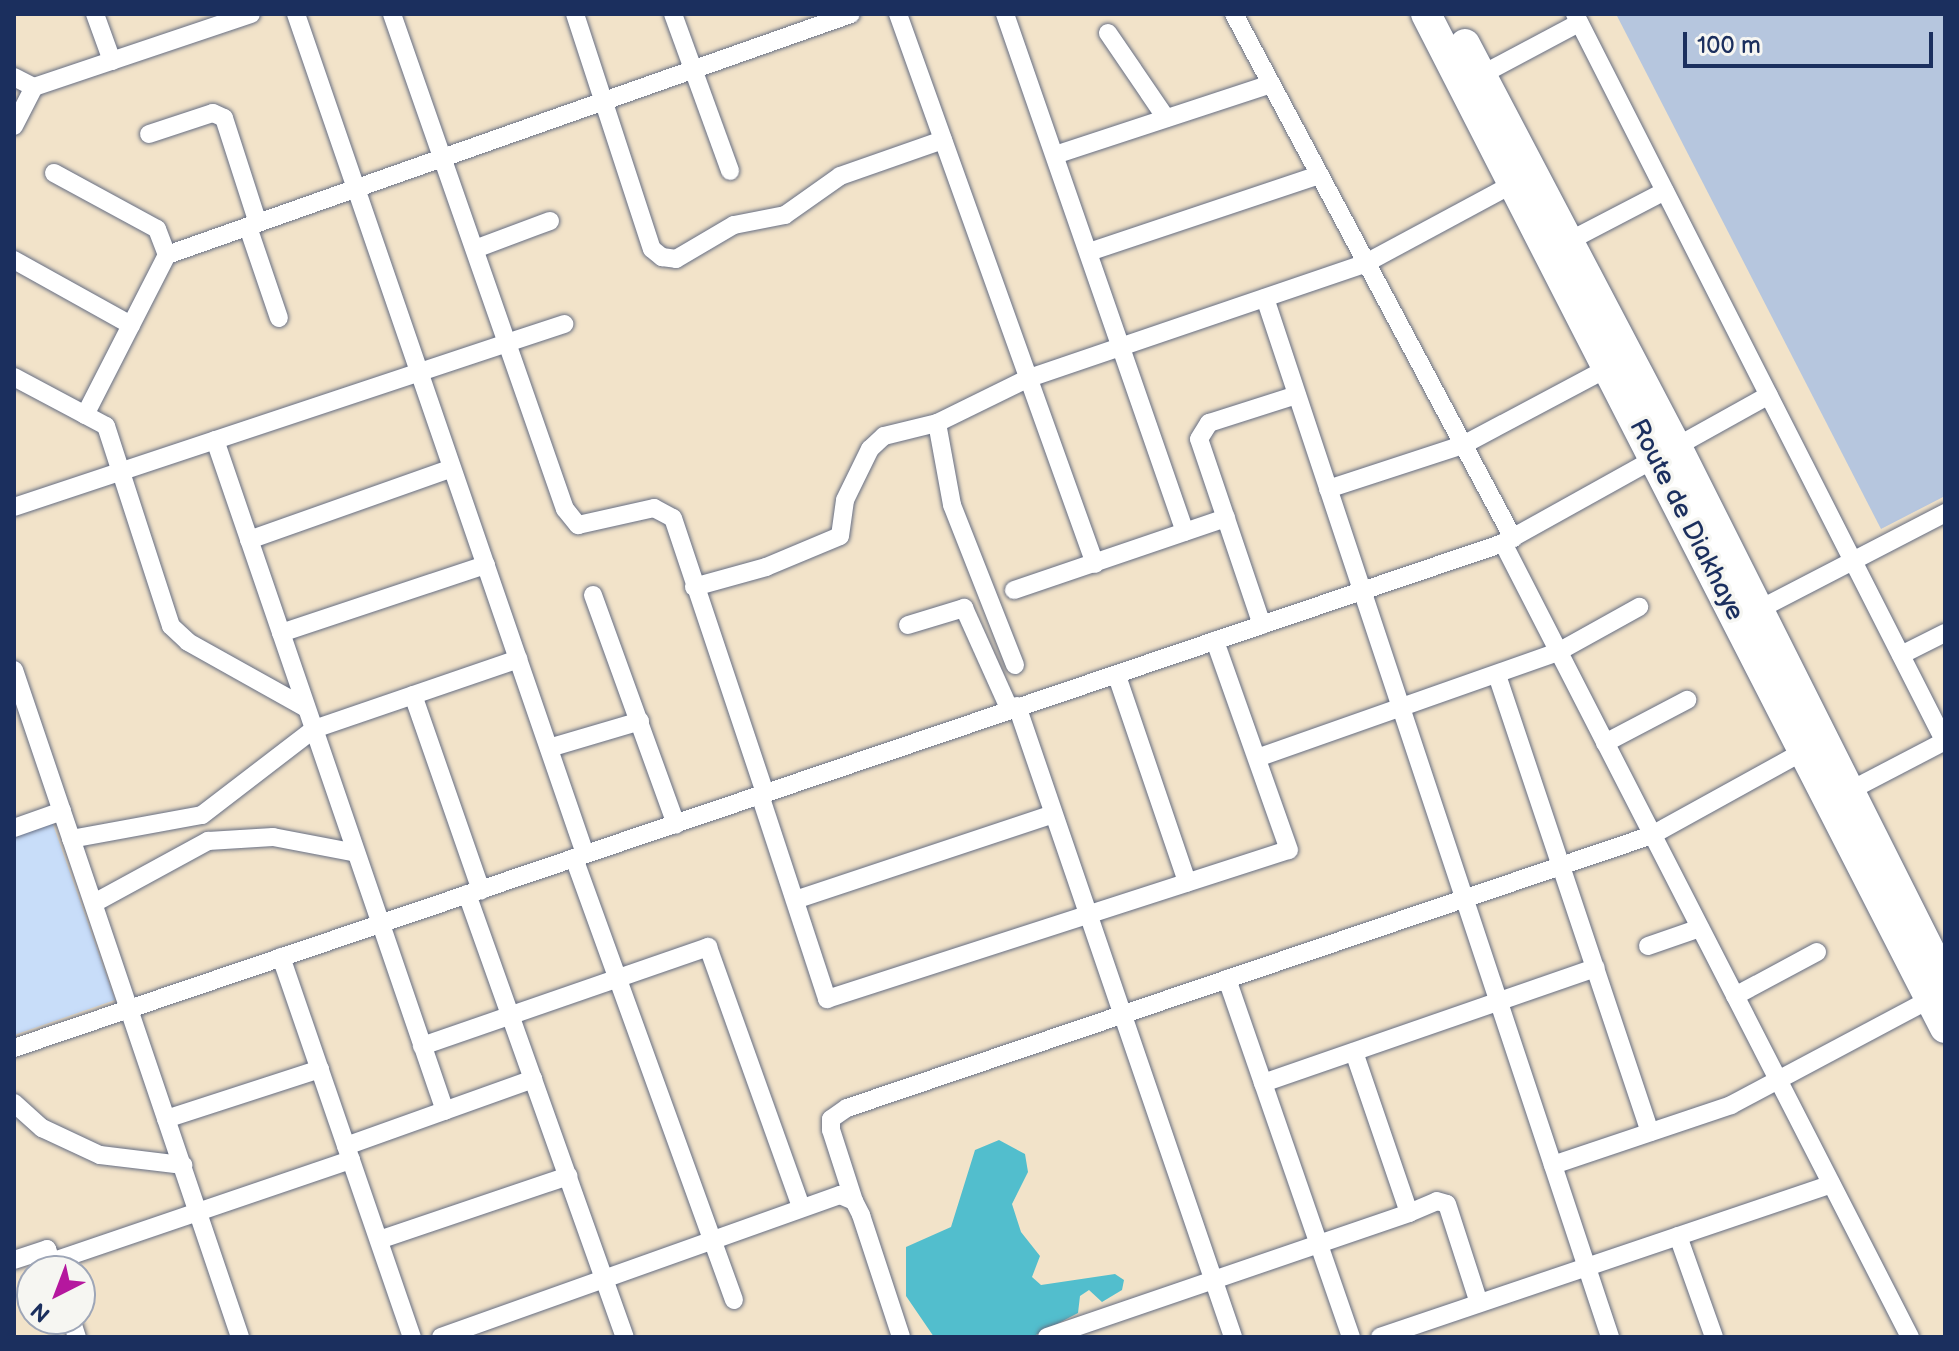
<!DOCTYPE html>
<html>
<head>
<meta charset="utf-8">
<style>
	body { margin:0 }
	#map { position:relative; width:1959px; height:1351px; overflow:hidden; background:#f2e3c9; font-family:"Balsamiq Sans",sans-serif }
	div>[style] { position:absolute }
	.built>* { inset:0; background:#c8ddf9 }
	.industrial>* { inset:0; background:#b6c6de }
	.water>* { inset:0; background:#52becd }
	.roads { filter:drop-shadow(0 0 2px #666e83) drop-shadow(0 0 2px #666e83) }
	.minor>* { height:18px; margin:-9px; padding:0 9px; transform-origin:9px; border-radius:9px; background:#fff }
	.primary>* { height:30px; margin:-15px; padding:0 15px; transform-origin:15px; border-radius:15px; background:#fff }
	span { translate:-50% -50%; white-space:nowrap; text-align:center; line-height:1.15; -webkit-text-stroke:7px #f6f6f2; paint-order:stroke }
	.street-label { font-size:26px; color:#1b2f5e }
	.frame { position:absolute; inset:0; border:16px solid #1b2f5e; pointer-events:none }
	.north { position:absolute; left:16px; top:1255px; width:80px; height:80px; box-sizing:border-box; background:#f6f6f2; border:2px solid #9ea6b7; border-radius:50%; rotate:222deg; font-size:22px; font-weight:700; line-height:32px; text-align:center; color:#1b2f5e }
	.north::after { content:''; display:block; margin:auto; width:28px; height:36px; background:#b5179e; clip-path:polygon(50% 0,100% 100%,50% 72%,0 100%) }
	.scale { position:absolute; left:1683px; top:32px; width:250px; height:36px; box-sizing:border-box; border:4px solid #1b2f5e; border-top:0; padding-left:10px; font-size:24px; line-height:28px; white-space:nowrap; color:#1b2f5e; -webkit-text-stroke:6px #f6f6f2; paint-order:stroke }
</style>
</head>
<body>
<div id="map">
	<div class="built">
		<i style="clip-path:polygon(52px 822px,115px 1000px,14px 1035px,14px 835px)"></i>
	</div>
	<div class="industrial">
		<i style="clip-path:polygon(1616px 14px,1945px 14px,1945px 496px,1881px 529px)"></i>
	</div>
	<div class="water">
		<i style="clip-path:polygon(999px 1140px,1025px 1154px,1028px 1172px,1012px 1204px,1021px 1232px,1040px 1256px,1032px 1277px,1041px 1285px,1115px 1274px,1124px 1280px,1122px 1290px,1102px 1302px,1089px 1290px,1080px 1296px,1078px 1313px,1032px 1337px,934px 1337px,906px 1296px,906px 1247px,951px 1227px,975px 1150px)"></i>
	</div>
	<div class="roads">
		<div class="minor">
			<i style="left:95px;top:14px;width:50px;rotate:70.1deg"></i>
			<i style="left:296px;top:14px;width:888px;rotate:71.01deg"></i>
			<i style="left:392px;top:14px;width:524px;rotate:70.74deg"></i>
			<i style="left:565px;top:509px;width:21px;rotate:51deg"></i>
			<i style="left:578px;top:525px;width:78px;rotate:-12.6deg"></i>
			<i style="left:654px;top:508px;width:21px;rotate:28deg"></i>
			<i style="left:673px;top:518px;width:290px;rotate:71.5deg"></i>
			<i style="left:575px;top:14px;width:247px;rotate:71.9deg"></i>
			<i style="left:652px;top:249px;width:13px;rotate:39deg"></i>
			<i style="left:662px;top:257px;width:14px;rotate:8deg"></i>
			<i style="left:676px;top:259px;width:67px;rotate:-30.4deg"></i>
			<i style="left:734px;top:225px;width:52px;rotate:-11.1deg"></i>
			<i style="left:785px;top:215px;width:67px;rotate:-35.3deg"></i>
			<i style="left:840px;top:176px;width:109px;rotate:-19.3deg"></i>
			<i style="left:673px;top:14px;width:167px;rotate:70deg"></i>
			<i style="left:898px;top:14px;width:584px;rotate:70.29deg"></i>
			<i style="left:1005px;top:14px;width:548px;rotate:70.84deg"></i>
			<i style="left:1234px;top:14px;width:594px;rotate:61.97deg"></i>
			<i style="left:1575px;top:14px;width:817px;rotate:63.06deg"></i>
			<i style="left:1108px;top:33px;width:103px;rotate:55.7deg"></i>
			<i style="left:1481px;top:75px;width:111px;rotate:-28deg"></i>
			<i style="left:14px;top:77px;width:22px;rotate:27deg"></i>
			<i style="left:14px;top:126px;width:44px;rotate:-62.9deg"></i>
			<i style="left:34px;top:87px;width:229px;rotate:-18.6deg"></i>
			<i style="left:149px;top:134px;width:67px;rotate:-18.2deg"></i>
			<i style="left:213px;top:113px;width:12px;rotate:24deg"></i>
			<i style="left:224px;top:118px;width:110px;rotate:72.1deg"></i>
			<i style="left:1055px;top:155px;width:227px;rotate:-18.2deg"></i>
			<i style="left:54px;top:173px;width:117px;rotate:28.5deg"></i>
			<i style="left:157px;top:229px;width:28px;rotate:69deg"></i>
			<i style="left:248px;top:227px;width:96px;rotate:71.2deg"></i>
			<i style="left:1569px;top:241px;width:108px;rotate:-27.5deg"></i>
			<i style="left:475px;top:249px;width:80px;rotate:-20.5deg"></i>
			<i style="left:1089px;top:252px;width:243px;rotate:-18.5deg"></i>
			<i style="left:14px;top:260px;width:134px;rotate:29.1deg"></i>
			<i style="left:1265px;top:298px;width:1095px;rotate:71.63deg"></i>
			<i style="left:14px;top:377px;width:104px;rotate:28deg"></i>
			<i style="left:106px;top:426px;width:210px;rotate:72deg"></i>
			<i style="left:171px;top:626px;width:23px;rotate:43deg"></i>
			<i style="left:188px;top:642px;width:135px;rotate:29.2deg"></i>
			<i style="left:85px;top:415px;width:180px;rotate:-62.9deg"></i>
			<i style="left:167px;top:255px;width:725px;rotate:-19.41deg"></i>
			<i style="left:937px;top:423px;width:83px;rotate:79.6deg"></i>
			<i style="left:952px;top:505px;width:172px;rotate:68.5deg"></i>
			<i style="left:215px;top:440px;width:709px;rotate:71.08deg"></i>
			<i style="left:1328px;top:489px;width:142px;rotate:-18.1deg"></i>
			<i style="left:1463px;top:445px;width:164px;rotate:-28deg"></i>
			<i style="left:14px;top:507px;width:580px;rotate:-18.4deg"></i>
			<i style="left:249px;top:540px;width:215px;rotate:-19.5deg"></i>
			<i style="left:1503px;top:543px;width:892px;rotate:62.86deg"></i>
			<i style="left:694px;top:587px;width:75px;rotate:-15.5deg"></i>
			<i style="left:766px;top:567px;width:80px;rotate:-22.7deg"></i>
			<i style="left:840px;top:536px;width:36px;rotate:-82deg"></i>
			<i style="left:845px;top:500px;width:57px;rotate:-63.9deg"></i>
			<i style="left:870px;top:449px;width:19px;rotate:-43deg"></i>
			<i style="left:884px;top:436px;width:55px;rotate:-13.8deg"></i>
			<i style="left:937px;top:423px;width:102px;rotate:-26.1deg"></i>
			<i style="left:1029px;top:378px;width:356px;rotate:-18.8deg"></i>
			<i style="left:1366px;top:263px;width:167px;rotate:-28.3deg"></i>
			<i style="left:1014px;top:590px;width:224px;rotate:-18.8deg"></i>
			<i style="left:593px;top:595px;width:244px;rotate:70.1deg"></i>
			<i style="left:1758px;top:610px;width:211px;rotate:-27.4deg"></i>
			<i style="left:908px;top:625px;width:59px;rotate:-16.9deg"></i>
			<i style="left:964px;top:608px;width:110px;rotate:65.8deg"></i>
			<i style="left:1262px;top:625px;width:196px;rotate:-108.7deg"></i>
			<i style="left:1199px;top:439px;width:19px;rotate:-58deg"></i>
			<i style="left:1209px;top:423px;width:92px;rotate:-17.7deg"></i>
			<i style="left:281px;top:633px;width:216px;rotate:-18.4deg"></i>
			<i style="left:1901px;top:655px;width:49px;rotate:-26.6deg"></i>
			<i style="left:14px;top:670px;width:704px;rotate:71.28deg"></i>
			<i style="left:1497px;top:675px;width:482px;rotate:71.5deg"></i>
			<i style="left:1117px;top:676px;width:218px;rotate:71.2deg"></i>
			<i style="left:413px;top:695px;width:207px;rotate:70.8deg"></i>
			<i style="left:1017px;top:706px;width:667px;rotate:71.1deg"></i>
			<i style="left:1605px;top:743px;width:93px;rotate:-27.7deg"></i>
			<i style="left:549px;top:748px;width:95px;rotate:-16.5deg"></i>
			<i style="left:1257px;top:758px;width:319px;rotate:-19.4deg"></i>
			<i style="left:1558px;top:652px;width:93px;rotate:-29.1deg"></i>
			<i style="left:1849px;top:791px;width:108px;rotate:-27.5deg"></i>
			<i style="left:760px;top:795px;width:215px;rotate:71.8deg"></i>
			<i style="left:827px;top:999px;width:485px;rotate:-17.9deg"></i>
			<i style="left:1289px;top:850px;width:222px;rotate:-109.5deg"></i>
			<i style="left:14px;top:828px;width:51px;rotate:-19.5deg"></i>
			<i style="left:71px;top:839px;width:133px;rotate:-10.4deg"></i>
			<i style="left:202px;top:815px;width:141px;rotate:-37.5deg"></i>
			<i style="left:314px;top:729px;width:216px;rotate:-18.9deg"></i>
			<i style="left:574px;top:858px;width:470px;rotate:70.1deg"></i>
			<i style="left:467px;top:894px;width:470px;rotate:70.4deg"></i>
			<i style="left:795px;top:900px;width:272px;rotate:-18.4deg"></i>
			<i style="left:96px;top:902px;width:128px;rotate:-28.6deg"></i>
			<i style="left:208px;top:841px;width:65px;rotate:-3.5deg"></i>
			<i style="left:273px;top:837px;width:80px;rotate:10.8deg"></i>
			<i style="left:1648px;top:946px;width:55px;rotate:-19.1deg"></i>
			<i style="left:281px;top:957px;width:402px;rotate:71deg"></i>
			<i style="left:1227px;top:979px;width:379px;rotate:70.9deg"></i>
			<i style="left:1735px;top:996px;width:93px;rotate:-28.2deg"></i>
			<i style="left:422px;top:1046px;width:303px;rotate:-19.1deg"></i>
			<i style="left:708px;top:947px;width:276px;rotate:70.3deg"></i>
			<i style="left:14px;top:1048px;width:1572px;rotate:-18.73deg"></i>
			<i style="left:1503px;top:543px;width:304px;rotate:-29.1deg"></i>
			<i style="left:1354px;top:1052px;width:170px;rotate:71.1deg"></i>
			<i style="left:1409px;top:1213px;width:30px;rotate:-23deg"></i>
			<i style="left:1437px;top:1201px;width:10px;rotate:17deg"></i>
			<i style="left:1447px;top:1204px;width:101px;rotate:72.1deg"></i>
			<i style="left:1263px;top:1083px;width:352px;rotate:-19.1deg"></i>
			<i style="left:14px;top:1103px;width:38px;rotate:42deg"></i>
			<i style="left:42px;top:1128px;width:64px;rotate:25deg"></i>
			<i style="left:100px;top:1155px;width:84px;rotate:6.9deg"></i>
			<i style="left:166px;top:1119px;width:162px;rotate:-18deg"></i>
			<i style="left:346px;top:1146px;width:199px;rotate:-19.7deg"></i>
			<i style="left:1553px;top:1165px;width:188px;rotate:-18.6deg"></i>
			<i style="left:1731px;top:1105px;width:225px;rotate:-28deg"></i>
			<i style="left:854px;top:1201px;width:75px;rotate:-107.9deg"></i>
			<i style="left:831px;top:1130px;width:11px;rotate:-90deg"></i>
			<i style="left:831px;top:1119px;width:19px;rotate:-35deg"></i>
			<i style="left:847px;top:1108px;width:850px;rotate:-18.73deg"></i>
			<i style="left:1652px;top:835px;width:174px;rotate:-28.9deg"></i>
			<i style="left:1678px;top:1236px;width:107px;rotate:70.4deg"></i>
			<i style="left:379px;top:1240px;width:200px;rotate:-18.7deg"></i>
			<i style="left:14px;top:1260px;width:35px;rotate:-18deg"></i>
			<i style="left:47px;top:1249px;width:23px;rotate:72deg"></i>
			<i style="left:51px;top:1262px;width:317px;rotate:-18.8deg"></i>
			<i style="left:71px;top:1319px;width:19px;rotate:72deg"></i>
			<i style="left:441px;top:1337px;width:424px;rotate:-19.6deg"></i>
			<i style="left:840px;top:1195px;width:15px;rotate:23deg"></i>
			<i style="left:854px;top:1201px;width:16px;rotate:63deg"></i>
			<i style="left:861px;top:1215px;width:128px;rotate:71.8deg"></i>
			<i style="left:1047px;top:1337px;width:383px;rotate:-18.9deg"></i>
			<i style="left:1380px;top:1337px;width:476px;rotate:-18.7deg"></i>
		</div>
		<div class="primary">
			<i style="left:1426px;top:14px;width:1139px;rotate:62.9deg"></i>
			<i style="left:1465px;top:44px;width:455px;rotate:62.3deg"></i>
			<i style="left:1677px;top:447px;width:597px;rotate:63.35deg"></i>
		</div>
	</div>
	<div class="street-label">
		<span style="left:1686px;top:520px;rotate:63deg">Route de Diakhaye</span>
	</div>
	<div class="frame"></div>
	<div class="north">N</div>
	<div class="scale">100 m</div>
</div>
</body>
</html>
